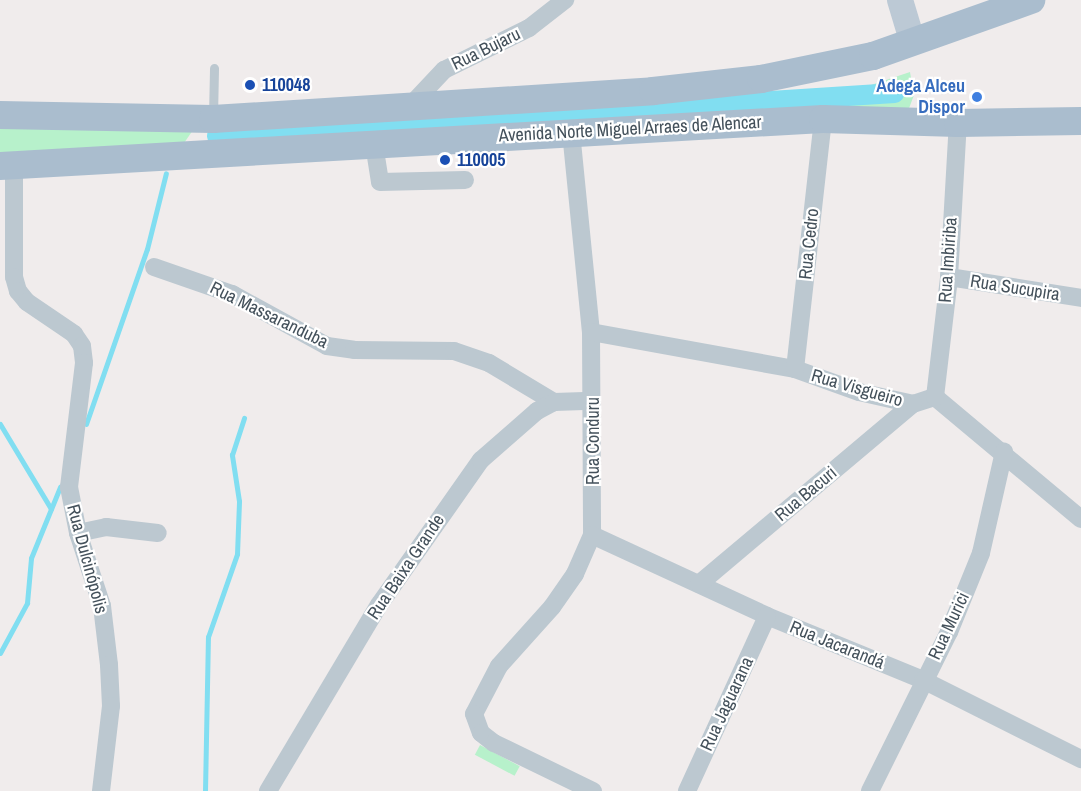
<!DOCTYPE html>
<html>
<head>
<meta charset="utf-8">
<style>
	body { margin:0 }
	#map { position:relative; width:1081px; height:791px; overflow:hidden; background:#f0ecec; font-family:"Archivo Narrow",sans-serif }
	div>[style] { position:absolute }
	.green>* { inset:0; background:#b7f1cb; transform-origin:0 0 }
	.stream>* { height:5px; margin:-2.5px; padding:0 2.5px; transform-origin:2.5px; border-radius:2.5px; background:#81def1 }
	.canal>* { height:20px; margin:-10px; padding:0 10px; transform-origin:10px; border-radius:10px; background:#81def1 }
	.lane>* { height:9px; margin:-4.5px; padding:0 4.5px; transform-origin:4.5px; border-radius:4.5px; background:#bcc8d0 }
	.street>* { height:18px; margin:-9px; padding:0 9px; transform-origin:9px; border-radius:9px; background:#bcc8d0 }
	.secondary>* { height:26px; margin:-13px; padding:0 13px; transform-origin:13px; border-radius:13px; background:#bcc9d5 }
	.primary>* { height:28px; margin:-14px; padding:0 14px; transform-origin:14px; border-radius:14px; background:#aabdce }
	.dots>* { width:16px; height:16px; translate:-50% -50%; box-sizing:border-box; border:3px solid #fff; border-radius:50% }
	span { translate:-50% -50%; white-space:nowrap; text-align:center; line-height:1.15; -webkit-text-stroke:4.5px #fff; paint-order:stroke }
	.street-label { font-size:18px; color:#44515b }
	.transit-label { font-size:18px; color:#164399; font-weight:700 }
	.left { translate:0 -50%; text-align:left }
	.shop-label { font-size:18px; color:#366cbe; font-weight:700 }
	.right { translate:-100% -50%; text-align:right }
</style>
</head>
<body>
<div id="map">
	<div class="green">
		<i style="clip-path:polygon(910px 72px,914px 95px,908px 111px,718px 113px,865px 87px)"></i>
		<i style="clip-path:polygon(0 124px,193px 130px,182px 146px,0 157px)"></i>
		<i style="left:480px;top:745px;width:45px;height:11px;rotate:28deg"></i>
	</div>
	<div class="stream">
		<i style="left:0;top:424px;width:99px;rotate:59deg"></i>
		<i style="left:86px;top:424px;width:185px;rotate:-70.8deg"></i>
		<i style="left:147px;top:249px;width:78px;rotate:-76deg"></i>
		<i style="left:0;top:653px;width:57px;rotate:-61.6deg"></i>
		<i style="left:27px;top:603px;width:45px;rotate:-84.9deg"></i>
		<i style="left:31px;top:558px;width:77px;rotate:-67.8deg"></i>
		<i style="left:205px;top:791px;width:154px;rotate:-88.9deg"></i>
		<i style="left:208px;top:637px;width:88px;rotate:-70.7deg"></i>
		<i style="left:237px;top:554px;width:53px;rotate:-87.8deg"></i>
		<i style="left:239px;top:501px;width:47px;rotate:-98.7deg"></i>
		<i style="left:232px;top:455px;width:39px;rotate:-72deg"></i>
	</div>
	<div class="canal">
		<i style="left:217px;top:136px;width:679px;rotate:-3.63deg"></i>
	</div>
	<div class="lane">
		<i style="left:213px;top:117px;width:49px;rotate:-88.8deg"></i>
	</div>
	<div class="street">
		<i style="left:412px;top:104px;width:47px;rotate:-46.7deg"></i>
		<i style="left:444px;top:70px;width:95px;rotate:-26.3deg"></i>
		<i style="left:529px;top:28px;width:46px;rotate:-37.9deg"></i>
		<i style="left:571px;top:132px;width:201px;rotate:84.3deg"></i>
		<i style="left:591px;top:332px;width:203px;rotate:89.7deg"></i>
		<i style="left:592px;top:535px;width:43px;rotate:113.6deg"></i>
		<i style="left:575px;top:574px;width:40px;rotate:124.9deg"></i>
		<i style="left:552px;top:607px;width:79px;rotate:131.9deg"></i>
		<i style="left:499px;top:666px;width:54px;rotate:117.5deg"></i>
		<i style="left:474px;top:714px;width:20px;rotate:70deg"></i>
		<i style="left:481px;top:733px;width:16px;rotate:38deg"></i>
		<i style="left:494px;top:743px;width:110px;rotate:25.9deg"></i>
		<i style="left:374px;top:144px;width:38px;rotate:81deg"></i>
		<i style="left:380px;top:182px;width:85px;rotate:-1.3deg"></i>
		<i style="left:14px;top:166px;width:111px;rotate:90deg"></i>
		<i style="left:14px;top:277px;width:15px;rotate:74deg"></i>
		<i style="left:18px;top:291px;width:14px;rotate:51deg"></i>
		<i style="left:27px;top:302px;width:57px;rotate:34.2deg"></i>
		<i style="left:74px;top:334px;width:14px;rotate:56deg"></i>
		<i style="left:82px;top:346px;width:17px;rotate:83deg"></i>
		<i style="left:84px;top:363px;width:125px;rotate:96.9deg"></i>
		<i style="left:69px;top:487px;width:47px;rotate:78.9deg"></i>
		<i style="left:78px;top:533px;width:77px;rotate:71.8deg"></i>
		<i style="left:102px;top:606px;width:59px;rotate:83.2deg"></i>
		<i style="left:109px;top:665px;width:41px;rotate:87.2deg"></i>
		<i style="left:111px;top:706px;width:86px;rotate:96.7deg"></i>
		<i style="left:154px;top:267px;width:83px;rotate:19.1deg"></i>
		<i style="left:232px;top:294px;width:108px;rotate:28.7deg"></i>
		<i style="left:327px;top:346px;width:27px;rotate:8deg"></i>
		<i style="left:354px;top:350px;width:100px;rotate:0.6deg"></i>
		<i style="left:454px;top:351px;width:37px;rotate:19deg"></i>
		<i style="left:489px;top:363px;width:76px;rotate:31deg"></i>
		<i style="left:949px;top:277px;width:134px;rotate:9deg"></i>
		<i style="left:591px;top:332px;width:207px;rotate:10.3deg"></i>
		<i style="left:795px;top:369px;width:68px;rotate:19.8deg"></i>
		<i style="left:859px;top:392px;width:55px;rotate:12.5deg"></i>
		<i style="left:913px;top:404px;width:23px;rotate:-18deg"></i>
		<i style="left:935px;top:397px;width:190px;rotate:39.9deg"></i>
		<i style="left:795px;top:369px;width:252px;rotate:-83.6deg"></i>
		<i style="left:935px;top:397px;width:121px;rotate:-83.3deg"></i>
		<i style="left:949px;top:277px;width:154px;rotate:-86.7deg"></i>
		<i style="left:78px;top:533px;width:29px;rotate:-12deg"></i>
		<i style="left:106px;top:527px;width:52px;rotate:6.6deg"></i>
		<i style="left:592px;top:535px;width:193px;rotate:24.8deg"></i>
		<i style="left:767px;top:616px;width:169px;rotate:22.3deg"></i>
		<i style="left:923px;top:680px;width:177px;rotate:26.6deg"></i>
		<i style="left:699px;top:584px;width:280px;rotate:-40.1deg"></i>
		<i style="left:268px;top:791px;width:217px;rotate:-59.2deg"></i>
		<i style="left:379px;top:605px;width:177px;rotate:-54.9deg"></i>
		<i style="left:481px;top:460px;width:74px;rotate:-41.2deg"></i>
		<i style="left:537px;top:411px;width:19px;rotate:-28deg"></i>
		<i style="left:554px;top:402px;width:38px;rotate:-2deg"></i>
		<i style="left:687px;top:791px;width:192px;rotate:-65.4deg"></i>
		<i style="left:870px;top:791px;width:178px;rotate:-63.6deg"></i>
		<i style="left:949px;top:632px;width:85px;rotate:-67.9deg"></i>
		<i style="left:981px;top:553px;width:104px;rotate:-77.2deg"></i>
	</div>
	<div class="secondary">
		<i style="left:900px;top:0;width:42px;rotate:73.3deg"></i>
	</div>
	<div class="primary">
		<i style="left:0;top:115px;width:213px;rotate:1.1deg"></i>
		<i style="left:213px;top:119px;width:441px;rotate:-3.6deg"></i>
		<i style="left:653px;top:91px;width:109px;rotate:-6.3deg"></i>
		<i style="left:761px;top:79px;width:114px;rotate:-11.6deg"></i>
		<i style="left:873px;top:56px;width:168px;rotate:-19.5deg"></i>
		<i style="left:0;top:166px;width:824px;rotate:-3.27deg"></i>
		<i style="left:823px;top:119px;width:135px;rotate:1.7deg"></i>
		<i style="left:958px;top:123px;width:123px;rotate:-0.9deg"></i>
	</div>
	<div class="dots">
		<i style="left:250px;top:85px;background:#1a4fb4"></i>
		<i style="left:977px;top:97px;background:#3f7fe0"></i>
		<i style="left:445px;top:160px;background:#1a4fb4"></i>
	</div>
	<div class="street-label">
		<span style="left:486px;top:49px;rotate:-26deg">Rua Bujaru</span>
		<span style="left:630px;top:129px;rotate:-3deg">Avenida Norte Miguel Arraes de Alencar</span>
		<span style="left:809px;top:244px;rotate:-84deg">Rua Cedro</span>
		<span style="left:948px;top:260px;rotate:-86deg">Rua Imbiriba</span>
		<span style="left:1015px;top:288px;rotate:9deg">Rua Sucupira</span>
		<span style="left:269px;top:315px;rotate:26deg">Rua Massaranduba</span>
		<span style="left:857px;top:388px;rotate:16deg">Rua Visgueiro</span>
		<span style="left:593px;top:441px;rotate:-90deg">Rua Conduru</span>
		<span style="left:806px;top:494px;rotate:-40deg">Rua Bacuri</span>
		<span style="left:87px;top:559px;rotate:75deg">Rua Dulcinópolis</span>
		<span style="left:406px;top:567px;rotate:-56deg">Rua Baixa Grande</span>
		<span style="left:949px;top:626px;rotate:-65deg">Rua Murici</span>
		<span style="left:837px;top:645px;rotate:22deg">Rua Jacarandá</span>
		<span style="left:727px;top:704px;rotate:-65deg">Rua Jaguarana</span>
	</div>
	<div class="transit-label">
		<span class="left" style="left:262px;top:85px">110048</span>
		<span class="left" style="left:457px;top:160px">110005</span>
	</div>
	<div class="shop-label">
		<span class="right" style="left:965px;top:97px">Adega Alceu<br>Dispor</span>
	</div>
</div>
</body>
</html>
